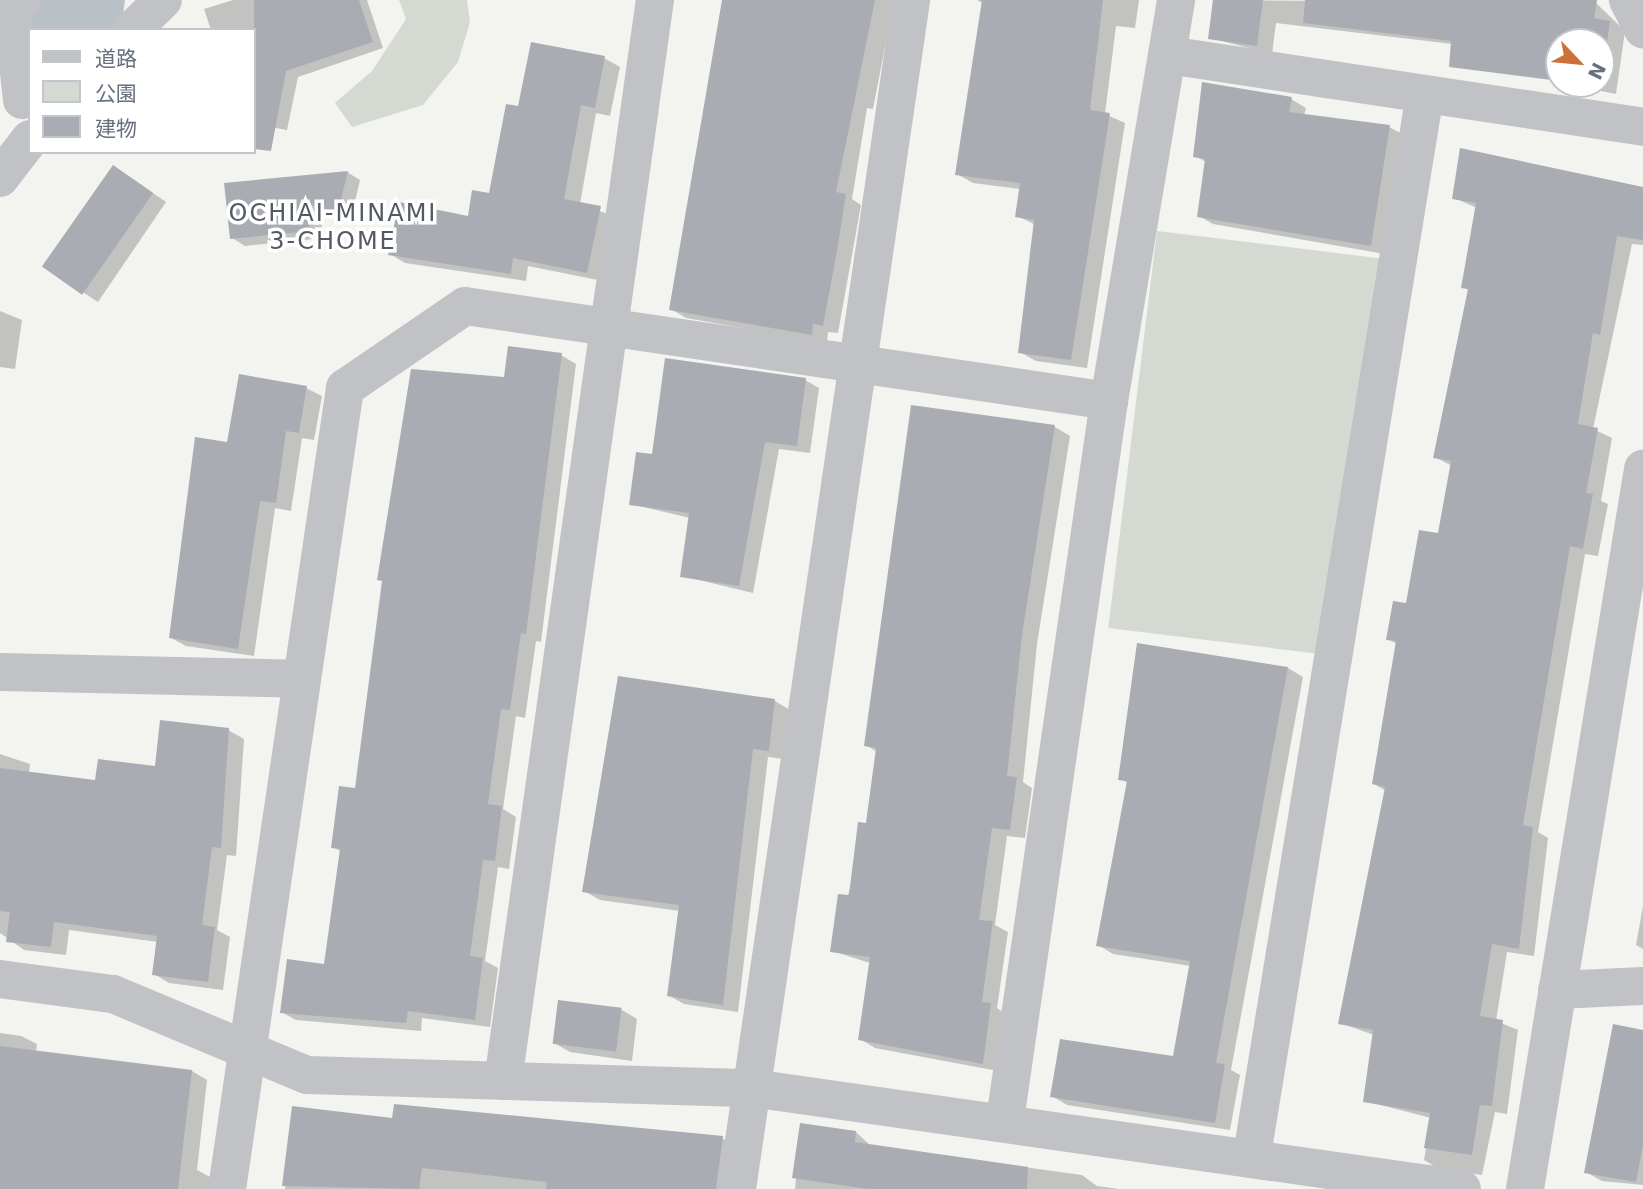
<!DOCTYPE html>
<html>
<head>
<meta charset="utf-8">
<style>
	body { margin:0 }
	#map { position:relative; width:1643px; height:1189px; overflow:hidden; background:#f3f4f0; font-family:"DejaVu Sans","Noto Sans JP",sans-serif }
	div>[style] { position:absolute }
	.green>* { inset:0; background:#d4dad2; transform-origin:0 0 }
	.shadow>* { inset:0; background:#0003 }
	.river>* { height:79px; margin:-39.5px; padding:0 39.5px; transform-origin:39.5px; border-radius:39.5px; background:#b9c1c6 }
	.building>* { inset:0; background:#a9adb3; transform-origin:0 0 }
	.street>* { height:38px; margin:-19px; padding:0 19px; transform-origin:19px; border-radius:19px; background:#c0c2c5 }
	span { translate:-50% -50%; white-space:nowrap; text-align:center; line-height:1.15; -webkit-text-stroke:7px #fff; paint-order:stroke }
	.neighbourhood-label { font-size:24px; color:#535a64; letter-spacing:2px }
	.legend { position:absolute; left:28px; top:28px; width:228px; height:126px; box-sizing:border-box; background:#fff; border:2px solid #c2c6cb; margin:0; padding:9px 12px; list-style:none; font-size:21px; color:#66707e }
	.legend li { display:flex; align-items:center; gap:14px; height:35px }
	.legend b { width:35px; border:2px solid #c2c6cb }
	.north { position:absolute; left:1545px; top:28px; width:70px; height:70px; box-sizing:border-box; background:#fff; border:2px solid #c2c6cb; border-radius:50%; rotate:116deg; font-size:19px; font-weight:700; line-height:28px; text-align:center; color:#66707e }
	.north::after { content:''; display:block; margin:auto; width:24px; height:32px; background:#cd7237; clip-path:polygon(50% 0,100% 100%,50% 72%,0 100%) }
</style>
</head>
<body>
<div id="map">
	<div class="green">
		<i style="clip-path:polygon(399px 0,467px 0,470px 22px,458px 62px,423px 105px,352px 127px,335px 103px,372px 71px,406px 19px)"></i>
		<i style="left:1157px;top:231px;width:224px;height:400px;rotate:7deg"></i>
	</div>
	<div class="shadow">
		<i style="clip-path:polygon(233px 0,367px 0,383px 48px,298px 77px,287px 130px,254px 124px,254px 30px,211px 30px,204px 9px)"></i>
		<i style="clip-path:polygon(723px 0,894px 0,873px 109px,867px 108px,852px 199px,861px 205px,838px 333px,828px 332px,827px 343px,686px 318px,671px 309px)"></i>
		<i style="clip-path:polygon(977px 0,1139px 0,1135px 28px,1116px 26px,1105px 114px,1125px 123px,1087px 368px,1036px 361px,1020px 352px,1036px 225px,1017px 216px,1021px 189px,973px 183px,957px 174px,984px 4px)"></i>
		<i style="clip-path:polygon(1213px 0,1596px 3px,1625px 31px,1616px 94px,1565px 84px,1601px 84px,1601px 42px,1559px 42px,1559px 64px,1494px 49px,1276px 23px,1272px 54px,1210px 38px)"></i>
		<i style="clip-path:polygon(604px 58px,620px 67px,610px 116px,596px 113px,580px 204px,616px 217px,603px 281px,528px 266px,526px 281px,405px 263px,390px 254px,470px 218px,491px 195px,520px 108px)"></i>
		<i style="clip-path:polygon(1291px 99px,1306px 108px,1304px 116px,1389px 127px,1404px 135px,1385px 254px,1213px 224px,1199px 216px,1206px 162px,1195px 156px)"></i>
		<i style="clip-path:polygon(347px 172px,360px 180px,351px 218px,320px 210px,323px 238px,245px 246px,232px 238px)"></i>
		<i style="clip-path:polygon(127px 175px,166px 202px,98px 302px,47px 269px)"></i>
		<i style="clip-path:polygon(1643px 189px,1643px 245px,1632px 244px,1593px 429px,1612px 438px,1601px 501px,1608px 504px,1598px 556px,1585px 554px,1538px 832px,1548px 838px,1534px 956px,1507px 952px,1496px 1021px,1518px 1030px,1507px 1114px,1495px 1112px,1482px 1175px,1439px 1169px,1424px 1160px,1431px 1118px,1365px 1101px,1374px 1035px,1340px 1023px,1386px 791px,1374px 784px,1397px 644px,1388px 639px,1439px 535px,1452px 466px,1435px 457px,1470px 291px,1463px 287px,1477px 208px,1454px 198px)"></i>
		<i style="clip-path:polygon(0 311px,22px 320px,15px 369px,0 367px)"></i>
		<i style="clip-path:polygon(561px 355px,576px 364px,541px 642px,536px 641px,525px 718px,516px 716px,503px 809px,516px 817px,509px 869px,498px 867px,485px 961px,498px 968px,490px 1027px,422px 1018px,421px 1031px,296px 1020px,281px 1012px,326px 966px,342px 852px,333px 847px,356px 790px,384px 582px,379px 579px,506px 379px)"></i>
		<i style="clip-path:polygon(805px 380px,819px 388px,810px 453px,779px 449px,753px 593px,682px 576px,690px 518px,631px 504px,654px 456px)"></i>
		<i style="clip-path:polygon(306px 388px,322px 396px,314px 440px,302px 438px,291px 511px,275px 508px,254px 656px,186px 646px,171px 638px,229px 444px)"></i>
		<i style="clip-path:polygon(1055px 427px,1070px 436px,1037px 644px,1023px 782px,1032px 788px,1025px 838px,1007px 836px,995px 925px,1008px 932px,997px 1008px,1006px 1014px,998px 1071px,875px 1048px,860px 1039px,870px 963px,832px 951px,868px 825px,877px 752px,866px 745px)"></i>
		<i style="clip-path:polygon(1139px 645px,1288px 668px,1303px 677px,1231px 1070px,1240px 1075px,1230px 1130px,1067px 1105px,1052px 1096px,1175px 1058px,1191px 966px,1113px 954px,1098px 945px,1128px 783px,1120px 779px)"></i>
		<i style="clip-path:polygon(775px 701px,790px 710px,784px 759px,768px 757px,738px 1012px,684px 1004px,668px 995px,680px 911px,600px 900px,584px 891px)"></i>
		<i style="clip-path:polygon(228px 730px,244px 739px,236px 856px,227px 855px,217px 930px,230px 937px,223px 990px,169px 983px,154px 974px,158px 942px,69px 930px,66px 955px,24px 950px,0 933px,0 754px,30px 764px,29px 774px,97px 782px,156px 768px)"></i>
		<i style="clip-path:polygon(1643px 906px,1643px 949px,1636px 945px)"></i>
		<i style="clip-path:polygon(622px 1010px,637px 1019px,632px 1061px,570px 1052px,554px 1043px)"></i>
		<i style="clip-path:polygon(1643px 1031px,1643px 1185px,1602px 1181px,1586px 1172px)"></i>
		<i style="clip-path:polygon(0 1033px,21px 1036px,37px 1044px,36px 1052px,192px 1071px,207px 1080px,197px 1170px,214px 1179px,212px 1189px,0 1189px)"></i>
		<i style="clip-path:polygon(294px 1107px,393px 1119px,722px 1138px,737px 1147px,730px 1189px,285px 1189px)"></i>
		<i style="clip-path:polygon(801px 1125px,856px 1132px,871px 1146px,1082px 1175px,1097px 1186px,1119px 1189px,795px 1189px)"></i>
	</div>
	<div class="river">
		<i style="left:51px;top:30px;width:45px;rotate:-41.4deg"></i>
	</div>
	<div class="building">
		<i style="clip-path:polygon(254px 0,359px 0,373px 42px,286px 71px,271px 151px,254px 149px)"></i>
		<i style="clip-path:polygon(722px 0,875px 0,836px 192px,846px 194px,837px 251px,823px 326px,813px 324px,812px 335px,669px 310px)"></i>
		<i style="clip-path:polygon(982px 0,1103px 0,1090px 110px,1110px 113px,1071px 360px,1018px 353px,1034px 220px,1015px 217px,1020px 183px,955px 175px)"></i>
		<i style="clip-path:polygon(1213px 0,1263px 0,1257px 46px,1208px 39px)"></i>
		<i style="clip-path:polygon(1305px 0,1597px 0,1594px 18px,1610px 21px,1601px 87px,1581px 84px,1601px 84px,1601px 42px,1559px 42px,1559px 81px,1449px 67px,1451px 41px,1303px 23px)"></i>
		<i style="clip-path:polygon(531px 42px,605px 56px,595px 108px,581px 105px,564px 199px,601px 206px,587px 273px,513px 258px,511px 274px,388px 255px,399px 202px,468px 216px,472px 190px,489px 193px,506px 104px,518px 106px)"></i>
		<i style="clip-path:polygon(1202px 82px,1292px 97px,1289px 112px,1390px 125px,1371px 246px,1197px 217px,1205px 159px,1193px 157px)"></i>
		<i style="clip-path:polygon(1460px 148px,1643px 187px,1643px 240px,1617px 236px,1600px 335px,1593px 333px,1578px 424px,1598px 428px,1586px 493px,1593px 494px,1583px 549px,1570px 546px,1523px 825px,1533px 827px,1519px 949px,1492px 944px,1480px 1016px,1503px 1020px,1492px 1106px,1480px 1105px,1472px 1155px,1424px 1148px,1430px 1113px,1363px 1102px,1373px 1030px,1338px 1024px,1385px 787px,1372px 784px,1396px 641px,1386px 640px,1393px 601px,1406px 603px,1419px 530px,1438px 533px,1451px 461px,1433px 458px,1468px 289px,1461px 288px,1476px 203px,1452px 199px)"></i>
		<i style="left:113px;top:165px;width:49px;height:124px;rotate:35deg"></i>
		<i style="clip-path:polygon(348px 171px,338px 212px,307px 204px,310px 231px,230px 239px,224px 183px)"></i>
		<i style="clip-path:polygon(508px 346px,562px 353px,526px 634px,521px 633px,510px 710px,501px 709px,488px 804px,502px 806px,495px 861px,483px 860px,470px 956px,483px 958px,475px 1020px,408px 1011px,406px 1023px,280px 1013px,287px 959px,324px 964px,340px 849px,331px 848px,339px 786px,355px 788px,382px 581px,377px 580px,411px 369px,504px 377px)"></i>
		<i style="clip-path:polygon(665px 358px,806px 378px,797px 446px,765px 442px,739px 586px,680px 577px,689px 513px,629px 505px,636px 452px,652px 454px)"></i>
		<i style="clip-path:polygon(239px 374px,307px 386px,299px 433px,286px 431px,276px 503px,260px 501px,238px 649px,169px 638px,195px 437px,227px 442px)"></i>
		<i style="clip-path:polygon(911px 405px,1055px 425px,1022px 635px,1007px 776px,1017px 777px,1010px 830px,992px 828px,979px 920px,993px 921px,982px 1002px,991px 1003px,983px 1064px,858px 1040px,870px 957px,830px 952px,838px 894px,849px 895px,858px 822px,866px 823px,876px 748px,864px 746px)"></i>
		<i style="clip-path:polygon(1137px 643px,1288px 667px,1216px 1063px,1225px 1064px,1215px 1123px,1050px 1097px,1060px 1039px,1173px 1056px,1190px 961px,1096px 946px,1127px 781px,1118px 780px)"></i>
		<i style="clip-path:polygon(618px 676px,775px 699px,769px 751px,753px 749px,723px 1005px,667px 996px,679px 905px,582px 892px)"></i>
		<i style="clip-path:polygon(160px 720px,229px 728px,221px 848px,212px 847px,202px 925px,215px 927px,208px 982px,152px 975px,157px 936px,54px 922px,51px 947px,6px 942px,10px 912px,0 911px,0 768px,95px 780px,98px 759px,155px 766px)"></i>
		<i style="left:558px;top:1000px;width:64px;height:44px;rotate:7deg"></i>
		<i style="clip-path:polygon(1613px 1024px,1643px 1030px,1643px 1145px,1636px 1182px,1584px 1173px)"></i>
		<i style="clip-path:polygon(0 1046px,192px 1070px,178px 1189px,0 1189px)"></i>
		<i style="clip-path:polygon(394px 1104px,723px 1136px,716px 1189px,546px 1189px,547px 1182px,422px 1168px,419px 1189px,282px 1186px,292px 1106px,392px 1118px)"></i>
		<i style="clip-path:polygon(800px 1123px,856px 1131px,855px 1142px,1028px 1167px,1027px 1189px,868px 1189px,792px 1178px)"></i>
	</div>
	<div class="street">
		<i style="left:1628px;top:0;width:33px;rotate:63deg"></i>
		<i style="left:132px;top:30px;width:43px;rotate:-44.1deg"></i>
		<i style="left:1168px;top:55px;width:480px;rotate:8.6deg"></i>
		<i style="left:22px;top:100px;width:91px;rotate:-96.3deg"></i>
		<i style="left:12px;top:10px;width:14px;rotate:-45deg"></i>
		<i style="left:0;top:178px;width:49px;rotate:-52.4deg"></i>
		<i style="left:0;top:672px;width:298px;rotate:1.3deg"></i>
		<i style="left:0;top:979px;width:114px;rotate:7.6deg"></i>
		<i style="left:113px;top:994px;width:210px;rotate:22.7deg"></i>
		<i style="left:307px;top:1075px;width:444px;rotate:1.7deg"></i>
		<i style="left:751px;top:1088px;width:718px;rotate:8.08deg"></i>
		<i style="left:1557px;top:990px;width:86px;rotate:-2.7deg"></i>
		<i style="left:503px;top:1081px;width:1092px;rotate:-82deg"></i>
		<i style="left:1005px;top:1120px;width:726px;rotate:-81.77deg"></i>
		<i style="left:1109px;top:401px;width:407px;rotate:-80.5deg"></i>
		<i style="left:1252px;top:1155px;width:1075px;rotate:-80.74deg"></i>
		<i style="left:227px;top:1189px;width:810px;rotate:-81.62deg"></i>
		<i style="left:345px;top:388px;width:145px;rotate:-34.3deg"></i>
		<i style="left:465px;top:306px;width:651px;rotate:8.39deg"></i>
		<i style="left:737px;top:1189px;width:1202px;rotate:-81.67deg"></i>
		<i style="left:1525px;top:1189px;width:730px;rotate:-80.69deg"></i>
	</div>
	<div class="neighbourhood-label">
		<span style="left:333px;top:228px">OCHIAI-MINAMI<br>3-CHOME</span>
	</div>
	<ul class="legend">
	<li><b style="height:9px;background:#c0c2c5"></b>道路</li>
	<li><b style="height:19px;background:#d4dad2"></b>公園</li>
	<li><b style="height:19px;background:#a9adb3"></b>建物</li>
	</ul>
	<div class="north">N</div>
</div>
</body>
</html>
